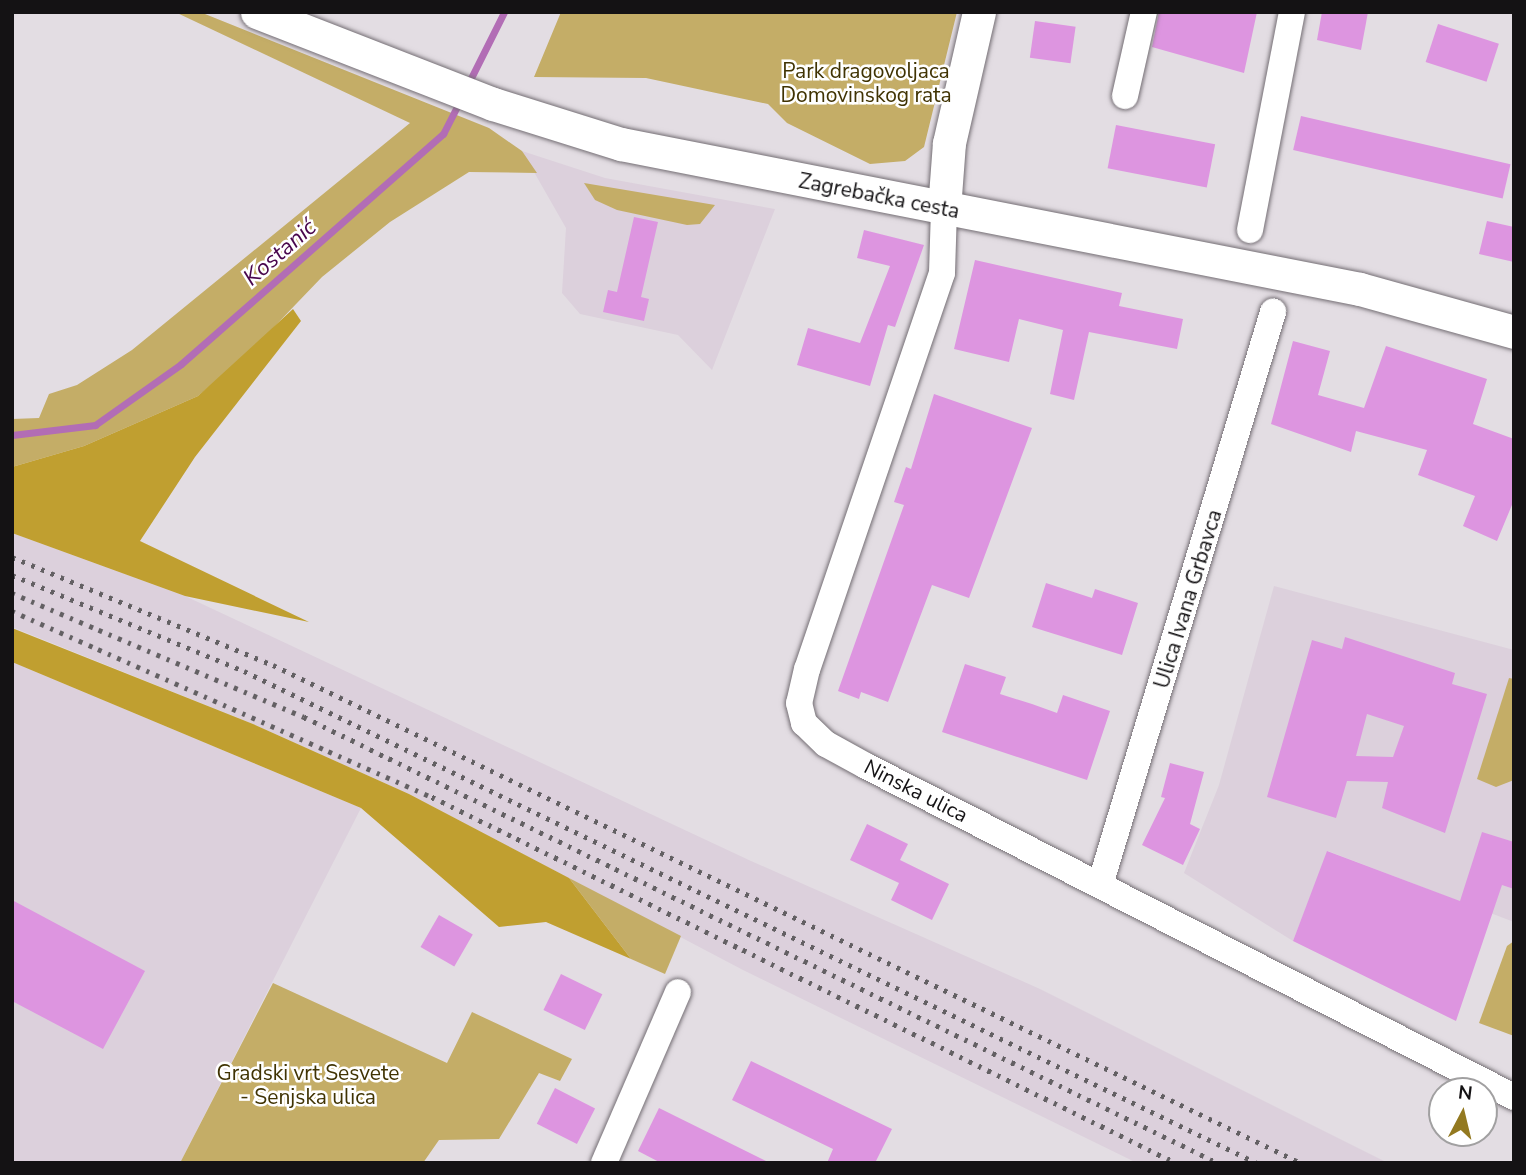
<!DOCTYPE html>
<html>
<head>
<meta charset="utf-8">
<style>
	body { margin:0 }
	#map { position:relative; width:1526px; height:1175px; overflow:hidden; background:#e3dde3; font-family:"Nunito Sans",sans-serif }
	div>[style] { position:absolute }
	.built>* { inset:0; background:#dcd0dc }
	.green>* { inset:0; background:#c4ad67 }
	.forest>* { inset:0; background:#c09f30 }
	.stream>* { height:7px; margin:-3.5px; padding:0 3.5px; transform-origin:3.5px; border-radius:3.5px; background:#b26db5 }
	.building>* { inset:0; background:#dd95e0; transform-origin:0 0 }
	.roads { filter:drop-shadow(0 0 2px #746e74) drop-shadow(0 0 2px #746e74) }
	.minor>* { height:26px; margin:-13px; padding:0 13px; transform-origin:13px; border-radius:13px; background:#fff }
	.major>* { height:33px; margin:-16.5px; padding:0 16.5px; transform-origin:16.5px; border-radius:16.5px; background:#fff }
	.rail>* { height:5px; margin-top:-2.5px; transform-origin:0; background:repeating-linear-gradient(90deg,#636063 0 3.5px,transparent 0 10.5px) }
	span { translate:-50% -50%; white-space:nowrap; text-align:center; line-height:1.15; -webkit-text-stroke:5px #fff; paint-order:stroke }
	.park-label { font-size:21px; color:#403303 }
	.street-label { font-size:21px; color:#141214 }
	.water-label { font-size:23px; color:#48054c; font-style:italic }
	.frame { position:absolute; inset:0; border:14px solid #141214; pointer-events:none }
	.north { position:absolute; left:1428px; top:1077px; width:70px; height:70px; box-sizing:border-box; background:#fff; border:2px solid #a1a0a1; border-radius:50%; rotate:7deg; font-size:19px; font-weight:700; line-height:28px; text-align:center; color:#141214 }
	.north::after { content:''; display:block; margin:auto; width:24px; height:32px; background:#937920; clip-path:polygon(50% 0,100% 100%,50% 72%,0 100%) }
</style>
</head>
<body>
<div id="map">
	<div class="built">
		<i style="clip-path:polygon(522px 151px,605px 178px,775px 209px,712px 370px,678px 335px,580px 314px,562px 293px,566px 228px)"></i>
		<i style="clip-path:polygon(12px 533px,185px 596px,751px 861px,1040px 989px,1388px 1163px,1137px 1163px,743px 970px,409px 794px,253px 724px,12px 627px)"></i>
		<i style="clip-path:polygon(1274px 586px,1514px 650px,1514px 922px,1328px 851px,1293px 941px,1184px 873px,1219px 785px)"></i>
		<i style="clip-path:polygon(12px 662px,361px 808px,180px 1163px,12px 1163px)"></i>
	</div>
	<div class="green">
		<i style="clip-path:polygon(175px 12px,200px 12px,489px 128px,522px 151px,537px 173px,469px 172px,390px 222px,322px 277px,249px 353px,198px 396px,84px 446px,12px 467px,12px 419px,39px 418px,49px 394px,77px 385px,132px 350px,410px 123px)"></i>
		<i style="clip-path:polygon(561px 12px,957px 12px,924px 147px,905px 161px,870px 164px,787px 123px,768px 104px,646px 78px,534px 77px)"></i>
		<i style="clip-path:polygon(584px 183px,715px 205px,700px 224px,687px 225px,617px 210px,595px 200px)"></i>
		<i style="clip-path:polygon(1509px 678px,1514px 679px,1514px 780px,1496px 787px,1477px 779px)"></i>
		<i style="clip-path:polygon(569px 878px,681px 936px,665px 974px,631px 959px)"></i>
		<i style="clip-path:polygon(1514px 941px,1514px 1036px,1479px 1023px,1507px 946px)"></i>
		<i style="clip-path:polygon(273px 983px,447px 1063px,472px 1012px,572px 1059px,560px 1081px,539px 1073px,499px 1139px,439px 1140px,423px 1163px,180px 1163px)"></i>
	</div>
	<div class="forest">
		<i style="clip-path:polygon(293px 309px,301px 321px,195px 457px,140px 541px,309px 622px,185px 596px,12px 533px,12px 467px,84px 446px,198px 396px)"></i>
		<i style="clip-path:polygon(12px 628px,253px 724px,409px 794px,569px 878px,631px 959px,546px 922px,499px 927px,361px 808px,12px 662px)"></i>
	</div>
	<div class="stream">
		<i style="left:468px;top:84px;width:80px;rotate:-63.4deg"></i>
		<i style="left:12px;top:435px;width:84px;rotate:-6.9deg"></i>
		<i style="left:95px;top:425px;width:105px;rotate:-35.3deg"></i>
		<i style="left:181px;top:364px;width:349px;rotate:-41.3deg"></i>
		<i style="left:443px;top:134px;width:37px;rotate:-63deg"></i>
	</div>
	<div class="building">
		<i style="clip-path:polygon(1159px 12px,1257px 12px,1244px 73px,1152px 47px)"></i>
		<i style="clip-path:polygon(1322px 12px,1368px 12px,1361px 50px,1317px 40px)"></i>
		<i style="left:1035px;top:21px;width:41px;height:37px;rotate:8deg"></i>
		<i style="left:1438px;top:24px;width:64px;height:40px;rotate:18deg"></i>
		<i style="left:1301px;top:116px;width:215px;height:35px;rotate:13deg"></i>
		<i style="left:1116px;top:125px;width:101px;height:44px;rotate:11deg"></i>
		<i style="clip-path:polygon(634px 217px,658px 222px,641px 297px,649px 299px,644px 321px,603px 312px,608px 290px,617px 292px)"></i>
		<i style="clip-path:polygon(1487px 221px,1514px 227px,1514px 262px,1479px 254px)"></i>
		<i style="clip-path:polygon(864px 230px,924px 245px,895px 327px,888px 325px,870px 386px,797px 365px,808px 328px,860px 343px,890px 266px,857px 258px)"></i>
		<i style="clip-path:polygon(975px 260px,1122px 293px,1119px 306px,1183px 319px,1177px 349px,1089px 332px,1074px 400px,1050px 394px,1063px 330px,1019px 319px,1009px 362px,954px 349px)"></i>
		<i style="clip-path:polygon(1293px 341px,1330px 351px,1318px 395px,1364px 408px,1386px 346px,1487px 379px,1473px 424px,1514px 439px,1514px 500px,1497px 541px,1463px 526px,1475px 496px,1418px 475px,1427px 450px,1356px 431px,1351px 452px,1271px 424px)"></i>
		<i style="clip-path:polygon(934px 394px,1032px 428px,969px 598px,932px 585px,888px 702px,861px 692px,859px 699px,838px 691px,904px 505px,894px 502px,906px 467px,911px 469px)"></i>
		<i style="clip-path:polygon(1046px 583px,1092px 598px,1095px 589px,1138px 603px,1122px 655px,1032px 627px)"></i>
		<i style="clip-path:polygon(evenodd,1345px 637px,1455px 673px,1452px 684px,1487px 694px,1445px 833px,1382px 808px,1388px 782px,1347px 781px,1336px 818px,1267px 797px,1312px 640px,1342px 649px,1345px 637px,1367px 714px,1404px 726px,1393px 757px,1356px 756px,1367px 714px)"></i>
		<i style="clip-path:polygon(965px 664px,1006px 677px,1000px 694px,1032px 704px,1057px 713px,1063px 695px,1110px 711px,1087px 780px,942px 732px)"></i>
		<i style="clip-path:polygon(1170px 763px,1204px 772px,1190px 824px,1200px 829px,1183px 865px,1142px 845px,1165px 798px,1161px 797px)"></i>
		<i style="clip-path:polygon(867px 824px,908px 844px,900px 860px,949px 884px,932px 920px,891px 900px,899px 883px,850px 860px)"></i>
		<i style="clip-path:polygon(1482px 832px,1514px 842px,1514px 889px,1502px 885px,1456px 1021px,1293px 941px,1327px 851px,1460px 901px)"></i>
		<i style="clip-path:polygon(12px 900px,145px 971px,103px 1049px,12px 1001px)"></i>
		<i style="left:439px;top:915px;width:39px;height:37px;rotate:30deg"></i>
		<i style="left:561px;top:974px;width:46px;height:40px;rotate:26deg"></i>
		<i style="clip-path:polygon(751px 1061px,892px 1129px,875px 1163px,827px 1163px,833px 1149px,732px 1100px)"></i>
		<i style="left:555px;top:1088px;width:45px;height:40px;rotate:27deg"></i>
		<i style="clip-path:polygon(659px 1108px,770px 1163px,661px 1163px,638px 1151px)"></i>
	</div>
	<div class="roads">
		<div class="minor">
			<i style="left:1125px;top:96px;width:86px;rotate:-77.3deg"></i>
			<i style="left:944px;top:209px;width:64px;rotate:91.8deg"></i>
			<i style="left:942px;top:273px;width:418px;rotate:108.8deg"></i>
			<i style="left:807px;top:669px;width:35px;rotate:103deg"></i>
			<i style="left:799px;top:703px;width:21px;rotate:76deg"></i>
			<i style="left:804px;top:723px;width:30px;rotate:44deg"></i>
			<i style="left:826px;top:744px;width:46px;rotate:28.8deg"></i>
			<i style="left:866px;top:766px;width:728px;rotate:27.06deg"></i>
			<i style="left:1250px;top:230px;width:222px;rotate:-79.1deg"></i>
			<i style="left:1100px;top:885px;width:599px;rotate:-73.2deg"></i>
			<i style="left:604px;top:1163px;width:186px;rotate:-66.6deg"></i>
		</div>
		<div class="major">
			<i style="left:257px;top:12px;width:253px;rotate:21.3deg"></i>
			<i style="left:493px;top:104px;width:134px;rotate:17.4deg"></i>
			<i style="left:621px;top:144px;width:753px;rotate:11.1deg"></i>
			<i style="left:1360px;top:289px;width:160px;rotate:15.6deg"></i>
			<i style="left:944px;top:209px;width:66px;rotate:-85.7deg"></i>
			<i style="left:949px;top:143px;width:134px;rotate:-77.1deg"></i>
		</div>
	</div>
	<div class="rail">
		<i style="left:12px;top:557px;width:282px;rotate:22.5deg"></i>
		<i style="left:273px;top:665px;width:1142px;rotate:25.85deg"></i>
		<i style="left:12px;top:575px;width:251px;rotate:22.5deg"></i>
		<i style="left:244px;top:671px;width:1126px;rotate:25.91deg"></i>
		<i style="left:12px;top:593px;width:317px;rotate:23deg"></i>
		<i style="left:304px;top:717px;width:1017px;rotate:26.01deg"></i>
		<i style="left:12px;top:611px;width:459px;rotate:23.9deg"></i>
		<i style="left:432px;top:797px;width:829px;rotate:26.19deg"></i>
	</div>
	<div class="park-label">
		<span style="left:866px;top:83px">Park dragovoljaca<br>Domovinskog rata</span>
		<span style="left:308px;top:1085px">Gradski vrt Sesvete<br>- Senjska ulica</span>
	</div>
	<div class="street-label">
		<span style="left:879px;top:196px;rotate:11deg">Zagrebačka cesta</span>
		<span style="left:1188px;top:599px;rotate:-73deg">Ulica Ivana Grbavca</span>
		<span style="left:916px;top:791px;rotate:27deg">Ninska ulica</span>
	</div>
	<div class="water-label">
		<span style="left:280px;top:253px;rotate:-41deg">Kostanić</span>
	</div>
	<div class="frame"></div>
	<div class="north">N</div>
</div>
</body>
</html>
